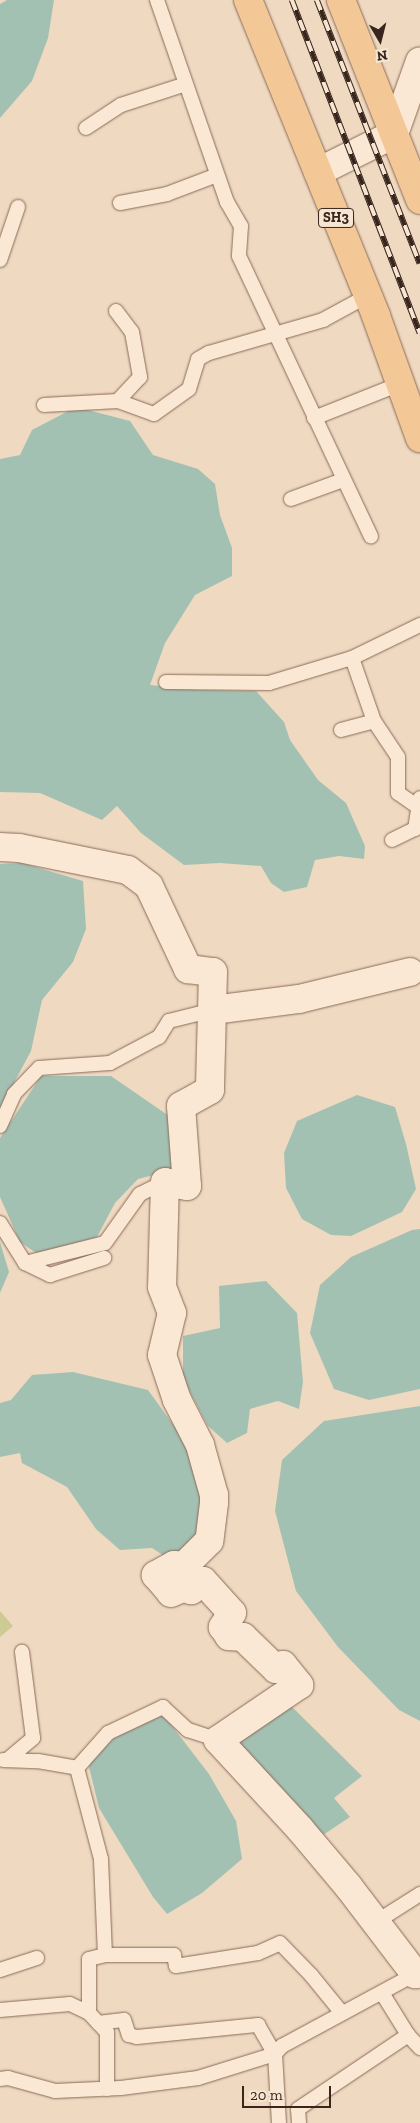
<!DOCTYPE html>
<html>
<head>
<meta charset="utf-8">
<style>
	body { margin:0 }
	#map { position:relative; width:420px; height:2123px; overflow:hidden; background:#efd9c0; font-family:"Zilla Slab",serif }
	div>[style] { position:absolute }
	.green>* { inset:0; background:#cdca94 }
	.water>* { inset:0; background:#a3c1b3 }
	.roads { filter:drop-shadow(0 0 1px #896a58) drop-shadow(0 0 1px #896a58) }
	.lane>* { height:14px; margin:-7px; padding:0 7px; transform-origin:7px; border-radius:7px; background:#fae8d4 }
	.street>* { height:28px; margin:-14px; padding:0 14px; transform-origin:14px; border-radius:14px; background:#fae8d4 }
	.secondary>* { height:28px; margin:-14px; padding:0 14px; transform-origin:14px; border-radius:14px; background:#fae8d4 }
	.primary>* { height:28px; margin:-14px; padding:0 14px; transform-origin:14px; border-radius:14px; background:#f4c797 }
	.rail>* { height:5.5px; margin-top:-2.75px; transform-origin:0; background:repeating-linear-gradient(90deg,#f6e5d0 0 11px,#38251d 0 22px); box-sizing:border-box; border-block:1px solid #38251d }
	span { translate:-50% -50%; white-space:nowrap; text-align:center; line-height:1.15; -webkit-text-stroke:4px #f6e5d0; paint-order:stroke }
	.shield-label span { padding:1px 4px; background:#f6e5d0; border:1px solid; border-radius:4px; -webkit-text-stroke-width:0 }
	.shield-label { font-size:14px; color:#38251d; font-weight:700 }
	.north { position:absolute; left:355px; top:15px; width:50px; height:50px; -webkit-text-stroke:4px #f6e5d0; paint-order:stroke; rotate:172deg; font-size:14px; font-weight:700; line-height:20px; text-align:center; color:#38251d }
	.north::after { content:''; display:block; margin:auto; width:18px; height:22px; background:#38251d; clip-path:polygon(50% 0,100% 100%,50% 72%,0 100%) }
	.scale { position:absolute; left:242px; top:2086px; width:89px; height:22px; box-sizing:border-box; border:2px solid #38251d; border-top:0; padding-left:6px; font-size:15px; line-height:18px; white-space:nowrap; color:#38251d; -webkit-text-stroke:4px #f6e5d0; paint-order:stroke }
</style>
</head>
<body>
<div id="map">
	<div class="green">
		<i style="clip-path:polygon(0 1611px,13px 1626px,0 1637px)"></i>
	</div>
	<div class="water">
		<i style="clip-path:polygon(7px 0,54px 0,48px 38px,32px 81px,0 118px,0 4px)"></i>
		<i style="clip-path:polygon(76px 407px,130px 421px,153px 455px,198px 469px,215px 484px,220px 515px,232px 548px,232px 576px,195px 595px,165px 643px,150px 685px,199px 690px,256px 691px,284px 722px,290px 740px,318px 780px,346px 803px,365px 846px,364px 859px,339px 856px,315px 860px,307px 887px,284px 892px,271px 883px,261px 866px,220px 863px,184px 865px,141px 833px,117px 806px,102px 820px,40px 793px,0 792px,0 459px,20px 455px,32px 430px)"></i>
		<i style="clip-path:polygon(22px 863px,83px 881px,86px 929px,73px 962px,42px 1000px,31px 1051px,0 1109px,0 864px)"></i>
		<i style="clip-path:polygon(41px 1076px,111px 1076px,169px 1116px,177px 1169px,138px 1179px,115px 1203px,97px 1237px,39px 1255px,20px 1242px,0 1197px,0 1138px)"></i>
		<i style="clip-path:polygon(357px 1095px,395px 1107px,406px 1144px,416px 1189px,402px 1212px,351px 1236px,331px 1235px,302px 1219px,286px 1188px,284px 1153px,297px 1121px)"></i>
		<i style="clip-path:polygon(420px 1229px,420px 1389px,369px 1400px,334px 1389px,310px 1333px,320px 1285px,351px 1257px,412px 1230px)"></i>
		<i style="clip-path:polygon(0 1242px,9px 1272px,0 1293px)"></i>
		<i style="clip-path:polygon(266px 1281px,297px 1313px,303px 1382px,299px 1409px,278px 1401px,250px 1409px,247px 1433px,227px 1443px,208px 1426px,183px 1379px,183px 1336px,220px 1328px,219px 1286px)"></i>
		<i style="clip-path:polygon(73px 1372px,148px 1390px,193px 1452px,206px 1535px,178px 1565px,152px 1548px,120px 1550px,96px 1529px,67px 1487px,22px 1463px,20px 1453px,0 1457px,0 1403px,11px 1400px,32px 1375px)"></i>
		<i style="clip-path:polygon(420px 1406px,420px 1721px,399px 1710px,338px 1647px,296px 1591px,275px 1511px,282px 1460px,324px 1421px)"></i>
		<i style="clip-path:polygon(283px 1698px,362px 1776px,334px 1798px,350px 1817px,317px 1839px,228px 1740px)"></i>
		<i style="clip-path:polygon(162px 1713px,209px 1774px,236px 1821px,242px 1859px,202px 1893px,167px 1914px,153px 1897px,99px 1808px,88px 1763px,131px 1722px)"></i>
	</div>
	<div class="roads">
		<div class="lane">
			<i style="left:157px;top:0;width:214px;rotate:70.9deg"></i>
			<i style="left:227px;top:202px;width:28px;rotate:60deg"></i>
			<i style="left:241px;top:226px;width:30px;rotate:94deg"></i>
			<i style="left:239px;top:256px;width:310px;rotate:64.8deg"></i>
			<i style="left:86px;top:128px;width:42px;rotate:-33.3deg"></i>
			<i style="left:121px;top:105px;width:68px;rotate:-17.9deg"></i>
			<i style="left:120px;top:203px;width:48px;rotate:-10.8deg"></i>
			<i style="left:167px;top:194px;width:53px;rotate:-20.8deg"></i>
			<i style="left:0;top:260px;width:56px;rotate:-71.2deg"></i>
			<i style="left:116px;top:311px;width:26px;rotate:53deg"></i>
			<i style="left:132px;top:332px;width:46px;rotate:79.9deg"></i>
			<i style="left:140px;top:377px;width:33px;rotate:133deg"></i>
			<i style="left:44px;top:405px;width:74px;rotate:-3.1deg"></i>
			<i style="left:118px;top:401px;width:38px;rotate:20deg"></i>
			<i style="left:154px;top:414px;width:43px;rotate:-35.5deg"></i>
			<i style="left:189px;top:389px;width:31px;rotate:-73deg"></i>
			<i style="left:198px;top:359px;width:13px;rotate:-29deg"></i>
			<i style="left:209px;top:353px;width:119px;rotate:-16.1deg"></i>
			<i style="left:323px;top:320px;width:50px;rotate:-28.6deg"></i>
			<i style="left:314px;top:418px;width:92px;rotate:-21.6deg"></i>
			<i style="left:291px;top:499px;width:55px;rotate:-20.1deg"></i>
			<i style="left:352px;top:658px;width:67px;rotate:70.8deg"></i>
			<i style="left:374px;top:721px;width:43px;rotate:56.3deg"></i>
			<i style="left:398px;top:757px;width:36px;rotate:90deg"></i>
			<i style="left:398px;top:793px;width:24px;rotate:35deg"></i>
			<i style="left:166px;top:682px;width:103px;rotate:0.6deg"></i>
			<i style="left:269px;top:683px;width:87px;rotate:-16.8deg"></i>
			<i style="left:352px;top:658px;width:76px;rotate:-25.9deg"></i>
			<i style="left:341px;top:730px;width:34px;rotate:-15deg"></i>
			<i style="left:392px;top:840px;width:25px;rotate:-26deg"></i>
			<i style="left:415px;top:829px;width:31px;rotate:-81deg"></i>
			<i style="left:0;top:1126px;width:35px;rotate:-66deg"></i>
			<i style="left:14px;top:1094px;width:36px;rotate:-46deg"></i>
			<i style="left:39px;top:1068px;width:71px;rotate:-4deg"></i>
			<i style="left:110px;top:1063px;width:55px;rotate:-28deg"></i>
			<i style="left:159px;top:1037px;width:19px;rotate:-58deg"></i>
			<i style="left:169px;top:1021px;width:45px;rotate:-14deg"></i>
			<i style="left:0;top:1223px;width:47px;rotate:58deg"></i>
			<i style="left:25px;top:1263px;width:28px;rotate:26deg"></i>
			<i style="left:50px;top:1275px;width:57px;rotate:-17.5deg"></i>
			<i style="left:25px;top:1263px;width:82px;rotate:-14deg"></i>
			<i style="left:105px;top:1243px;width:60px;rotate:-54.5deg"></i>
			<i style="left:140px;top:1194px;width:28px;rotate:-26deg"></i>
			<i style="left:3px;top:1760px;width:35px;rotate:2deg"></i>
			<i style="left:38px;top:1761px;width:40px;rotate:10deg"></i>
			<i style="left:7px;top:1760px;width:34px;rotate:-40deg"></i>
			<i style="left:33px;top:1738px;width:87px;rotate:-97.3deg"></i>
			<i style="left:376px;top:1922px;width:52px;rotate:-32.5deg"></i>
			<i style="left:105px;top:1955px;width:69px"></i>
			<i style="left:174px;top:1955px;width:11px;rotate:80deg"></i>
			<i style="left:176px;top:1966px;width:83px;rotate:-9deg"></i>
			<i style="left:258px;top:1953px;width:24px;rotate:-24deg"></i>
			<i style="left:280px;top:1943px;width:45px;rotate:45.9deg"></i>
			<i style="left:311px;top:1975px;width:49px;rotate:50.8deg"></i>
			<i style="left:0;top:1970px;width:39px;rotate:-18deg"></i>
			<i style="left:382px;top:1993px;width:49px;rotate:58.2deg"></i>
			<i style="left:408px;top:2035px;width:18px;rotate:47deg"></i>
			<i style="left:0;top:2010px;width:70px;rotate:-4.9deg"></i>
			<i style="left:70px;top:2004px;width:21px;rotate:25deg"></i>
			<i style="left:89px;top:2013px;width:26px;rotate:47deg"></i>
			<i style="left:107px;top:2032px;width:57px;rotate:90deg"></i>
			<i style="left:89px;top:2013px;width:54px;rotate:-90deg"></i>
			<i style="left:89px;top:1959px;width:16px;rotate:-14deg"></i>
			<i style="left:105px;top:1955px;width:96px;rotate:-92.4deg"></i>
			<i style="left:101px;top:1859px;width:94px;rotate:-104.8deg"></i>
			<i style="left:77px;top:1768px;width:47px;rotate:-48.5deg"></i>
			<i style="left:108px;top:1733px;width:61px;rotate:-25.3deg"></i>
			<i style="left:163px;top:1707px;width:34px;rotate:43deg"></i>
			<i style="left:188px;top:1730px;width:32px;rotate:18deg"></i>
			<i style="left:98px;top:2023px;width:26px;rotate:-7deg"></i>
			<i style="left:124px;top:2020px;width:16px;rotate:72deg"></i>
			<i style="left:129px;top:2035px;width:8px;rotate:14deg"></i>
			<i style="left:137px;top:2037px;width:122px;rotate:-5.7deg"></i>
			<i style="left:258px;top:2025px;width:34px;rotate:60deg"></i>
			<i style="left:275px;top:2054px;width:69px;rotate:86.7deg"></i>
			<i style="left:0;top:2079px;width:8px;rotate:-7deg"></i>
			<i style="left:8px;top:2078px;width:49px;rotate:15.5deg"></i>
			<i style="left:55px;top:2091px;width:66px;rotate:-2.6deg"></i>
			<i style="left:121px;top:2088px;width:78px;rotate:-7.4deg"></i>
			<i style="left:198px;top:2078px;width:81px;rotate:-17.3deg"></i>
			<i style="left:275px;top:2054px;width:11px;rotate:-49deg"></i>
			<i style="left:282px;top:2046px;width:156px;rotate:-28.4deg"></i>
			<i style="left:299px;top:2123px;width:14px;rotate:-94deg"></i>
			<i style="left:298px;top:2109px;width:133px;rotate:-33.9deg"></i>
		</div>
		<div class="street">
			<i style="left:0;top:847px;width:19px;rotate:3deg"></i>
			<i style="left:19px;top:848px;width:111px;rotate:11.4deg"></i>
			<i style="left:128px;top:870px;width:26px;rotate:37deg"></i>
			<i style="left:149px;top:886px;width:92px;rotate:64.8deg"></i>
			<i style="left:188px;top:969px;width:25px;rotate:7deg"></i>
			<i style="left:213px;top:972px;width:118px;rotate:91.5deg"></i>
			<i style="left:210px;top:1090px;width:33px;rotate:151deg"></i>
			<i style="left:181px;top:1106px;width:80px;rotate:85.7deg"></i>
			<i style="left:187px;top:1186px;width:22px;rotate:-170deg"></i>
			<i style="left:165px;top:1182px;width:105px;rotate:91.6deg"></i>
			<i style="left:162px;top:1287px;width:28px;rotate:69deg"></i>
			<i style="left:172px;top:1313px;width:43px;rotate:103.4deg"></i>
			<i style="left:162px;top:1355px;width:47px;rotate:71.6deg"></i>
			<i style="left:177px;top:1400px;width:51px;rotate:62.9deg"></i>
			<i style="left:200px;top:1445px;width:52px;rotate:74.4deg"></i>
			<i style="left:214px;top:1495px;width:8px;rotate:90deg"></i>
			<i style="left:214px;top:1503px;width:38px;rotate:97deg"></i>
			<i style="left:209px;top:1541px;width:37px;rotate:135deg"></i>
			<i style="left:183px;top:1567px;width:9px;rotate:-167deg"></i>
			<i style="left:174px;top:1565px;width:21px;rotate:151deg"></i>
			<i style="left:156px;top:1575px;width:23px;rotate:50deg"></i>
			<i style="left:171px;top:1593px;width:17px;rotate:-24deg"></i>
			<i style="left:187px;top:1586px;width:6px;rotate:45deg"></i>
			<i style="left:191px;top:1590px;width:15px;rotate:-37deg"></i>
			<i style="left:203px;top:1581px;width:43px;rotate:47.8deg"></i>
			<i style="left:232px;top:1613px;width:17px;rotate:123deg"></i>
			<i style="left:223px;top:1627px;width:11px;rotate:56deg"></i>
			<i style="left:229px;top:1636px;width:14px;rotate:4deg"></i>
			<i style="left:243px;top:1637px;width:46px;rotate:44.1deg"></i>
			<i style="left:276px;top:1669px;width:8px;rotate:-30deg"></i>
			<i style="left:283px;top:1665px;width:26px;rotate:51deg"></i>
			<i style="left:299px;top:1685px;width:98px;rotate:145.8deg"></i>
			<i style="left:218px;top:1740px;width:121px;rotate:47.3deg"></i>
			<i style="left:300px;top:1829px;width:75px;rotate:49.9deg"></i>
			<i style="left:348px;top:1886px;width:111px;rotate:52.7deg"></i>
			<i style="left:213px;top:1010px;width:87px;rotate:-7.3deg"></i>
			<i style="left:299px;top:999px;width:114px;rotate:-13.7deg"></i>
		</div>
		<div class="secondary">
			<i style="left:318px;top:172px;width:85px;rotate:-26.6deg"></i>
			<i style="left:394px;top:134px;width:77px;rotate:-70.4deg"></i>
		</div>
		<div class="primary">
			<i style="left:248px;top:0;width:341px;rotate:67.9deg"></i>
			<i style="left:376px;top:316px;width:130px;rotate:70.2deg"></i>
			<i style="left:341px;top:0;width:215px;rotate:68.4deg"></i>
		</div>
	</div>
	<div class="rail">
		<i style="left:292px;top:0;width:357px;rotate:69deg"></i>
		<i style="left:317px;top:0;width:283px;rotate:68.7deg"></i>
	</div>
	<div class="shield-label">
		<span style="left:336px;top:218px">SH3</span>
	</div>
	<div class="north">N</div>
	<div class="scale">20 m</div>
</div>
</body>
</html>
